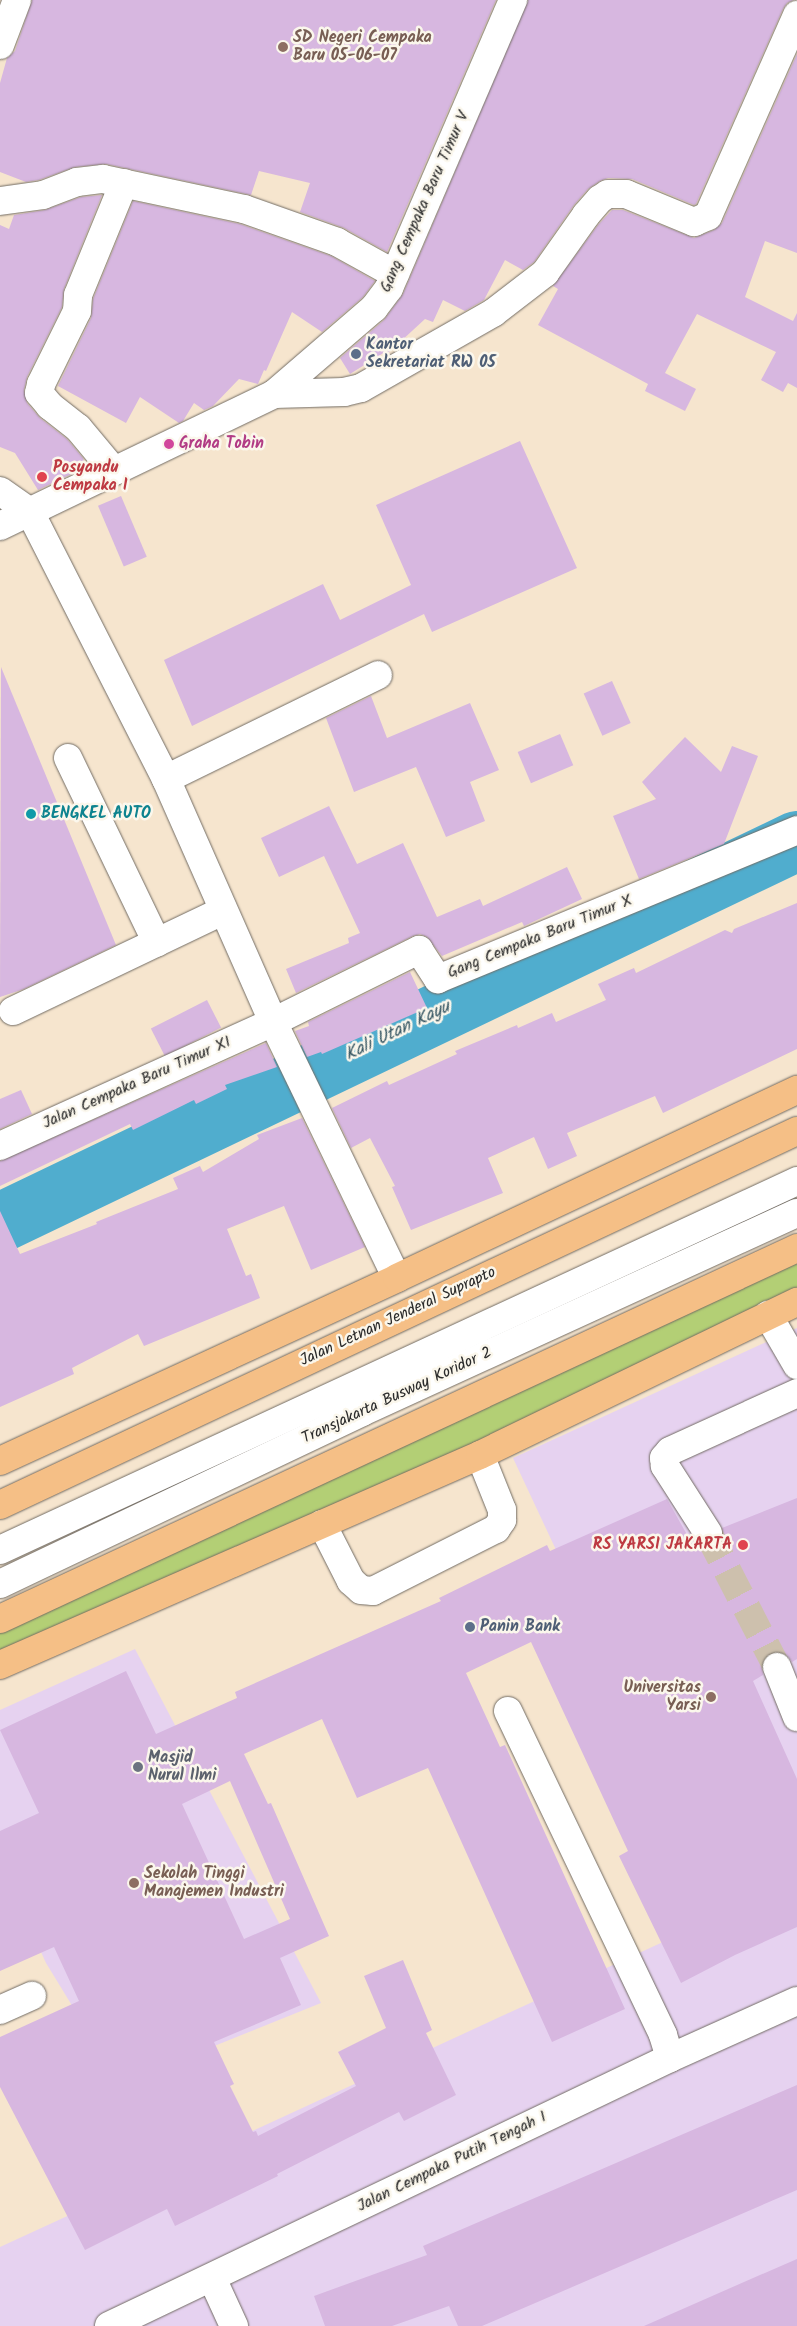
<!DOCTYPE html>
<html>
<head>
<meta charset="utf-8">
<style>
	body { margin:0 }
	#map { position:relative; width:797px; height:2326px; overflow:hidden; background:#f6e5ce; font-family:Kalam,sans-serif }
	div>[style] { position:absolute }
	.built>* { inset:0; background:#e6d2f0 }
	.green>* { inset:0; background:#b3cf75 }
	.river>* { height:60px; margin:-30px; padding:0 30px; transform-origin:30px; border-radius:30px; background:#50adce }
	.building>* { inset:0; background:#d7b7e0; transform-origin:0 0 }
	.minor-tunnel>* { height:28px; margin-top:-14px; transform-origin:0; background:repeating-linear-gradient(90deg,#cdc0ad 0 28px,transparent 0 42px) }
	.roads { filter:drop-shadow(0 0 1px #726c64) drop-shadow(0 0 1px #726c64) }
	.minor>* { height:28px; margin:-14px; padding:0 14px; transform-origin:14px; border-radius:14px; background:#fff }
	.major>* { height:28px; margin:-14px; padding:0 14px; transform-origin:14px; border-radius:14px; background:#f5bf86 }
	.dots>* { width:14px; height:14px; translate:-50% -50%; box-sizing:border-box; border:2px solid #fbf7ec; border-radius:50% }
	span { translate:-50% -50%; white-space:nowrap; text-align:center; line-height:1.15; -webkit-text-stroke:5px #fbf7ec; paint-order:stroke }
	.education-label { font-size:16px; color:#785e54; font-weight:700 }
	.left { translate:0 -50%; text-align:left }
	.right { translate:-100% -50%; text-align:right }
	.street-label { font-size:16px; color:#2b2b2b }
	.service-label { font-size:16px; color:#4e5e75; font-weight:700 }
	.hotel-label { font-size:16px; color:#b23c85; font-weight:700 }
	.health-label { font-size:16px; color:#be3a42; font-weight:700 }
	.culture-label { font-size:16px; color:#0d838f; font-weight:700 }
	.worship-label { font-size:16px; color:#5b616d; font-weight:700 }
	.water-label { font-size:18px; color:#385864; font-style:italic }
</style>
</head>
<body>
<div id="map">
	<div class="built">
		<i style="clip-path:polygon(797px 1328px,797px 2326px,0 2326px,0 2247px,726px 1913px,513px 1458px)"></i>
		<i style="clip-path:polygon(135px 1649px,321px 2003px,120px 2084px,46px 1963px,0 1861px,0 1710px)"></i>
	</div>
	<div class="green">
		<i style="clip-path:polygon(797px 1248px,797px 1302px,0 1665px,0 1618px)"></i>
	</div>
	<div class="river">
		<i style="left:0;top:1223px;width:884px;rotate:-25.61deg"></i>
	</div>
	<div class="building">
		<i style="clip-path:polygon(32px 0,496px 0,387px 252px,344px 228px,300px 212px,310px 183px,259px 171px,251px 195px,106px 164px,75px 167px,39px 180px,26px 182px,0 172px,0 83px,7px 58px,15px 51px)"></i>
		<i style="clip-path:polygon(528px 0,794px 0,787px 3px,783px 9px,696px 204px,694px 205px,632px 179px,608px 178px,600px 181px,588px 189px,574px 205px,534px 262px,523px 270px,505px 260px,484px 300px,465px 311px,443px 300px,433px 322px,425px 319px,387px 354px,385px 352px,350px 374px,340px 358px,384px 320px,403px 294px)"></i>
		<i style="clip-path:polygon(797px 54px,797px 253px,765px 241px,745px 297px,793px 321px,797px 313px,797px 388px,788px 383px,783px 392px,761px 380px,776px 352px,697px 314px,665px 373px,696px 389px,685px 411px,645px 391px,648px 384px,538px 325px,558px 289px,553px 286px,598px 225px,612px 210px,623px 210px,694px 238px,714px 230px,722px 223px)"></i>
		<i style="clip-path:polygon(102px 195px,64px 289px,62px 307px,27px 377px,24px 390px,27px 403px,40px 418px,67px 439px,83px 458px,86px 467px,38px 490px,15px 453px,0 447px,0 225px,9px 229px,14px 215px,45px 210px,81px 197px)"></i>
		<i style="clip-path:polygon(133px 201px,240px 224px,331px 256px,375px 281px,363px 297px,322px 332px,292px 312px,266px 371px,264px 370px,258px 384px,239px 379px,213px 406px,204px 410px,194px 403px,183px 421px,179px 423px,140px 397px,126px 423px,58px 386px,91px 318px,93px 299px)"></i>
		<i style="clip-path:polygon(520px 441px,577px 568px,432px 632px,424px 614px,192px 726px,164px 660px,323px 584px,340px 620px,411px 585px,376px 505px)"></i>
		<i style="left:121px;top:496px;width:66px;height:25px;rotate:67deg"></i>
		<i style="clip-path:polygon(1px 667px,116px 945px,24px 989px,0 997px)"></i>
		<i style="left:612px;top:681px;width:46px;height:31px;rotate:66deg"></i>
		<i style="clip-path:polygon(371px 696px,387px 738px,470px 703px,499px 770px,470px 782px,485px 821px,446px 837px,416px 767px,354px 792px,326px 718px)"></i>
		<i style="left:560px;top:734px;width:34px;height:46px;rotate:67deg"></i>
		<i style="clip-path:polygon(685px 737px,721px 772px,732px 746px,758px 756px,724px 844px,639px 879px,613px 816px,656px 799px,642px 782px)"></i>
		<i style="clip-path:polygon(329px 806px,357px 864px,403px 843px,437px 917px,480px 899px,483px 906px,567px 867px,582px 899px,524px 926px,522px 922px,442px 956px,427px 937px,420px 934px,413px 936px,296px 993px,286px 969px,349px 943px,348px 938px,360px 933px,324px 856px,279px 877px,261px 838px)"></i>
		<i style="clip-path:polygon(797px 903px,797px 1049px,663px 1113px,655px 1096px,567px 1133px,577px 1156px,548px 1169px,534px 1137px,488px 1158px,503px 1193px,411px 1230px,392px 1187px,395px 1186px,370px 1138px,351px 1148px,332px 1108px,387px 1081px,389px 1085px,457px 1054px,455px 1051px,517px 1025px,518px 1028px,552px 1013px,556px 1022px,606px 1000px,598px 984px,634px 968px,636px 973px,725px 930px,732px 933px,734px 929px)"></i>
		<i style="clip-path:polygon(410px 972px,427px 1008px,322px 1054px,321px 1052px,307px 1057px,295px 1031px,309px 1026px,308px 1022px)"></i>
		<i style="left:207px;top:1000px;width:31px;height:63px;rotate:63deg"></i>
		<i style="clip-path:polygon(266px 1043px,277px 1067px,225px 1085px,227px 1089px,196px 1104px,194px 1100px,133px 1130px,130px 1124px,0 1186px,0 1161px)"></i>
		<i style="clip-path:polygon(21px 1090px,32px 1114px,0 1129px,0 1099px)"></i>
		<i style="clip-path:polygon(302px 1118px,365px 1247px,311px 1270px,284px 1206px,227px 1229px,246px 1276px,251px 1274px,260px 1298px,144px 1346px,138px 1334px,72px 1368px,74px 1374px,0 1407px,0 1211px,20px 1254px,97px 1224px,96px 1222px,178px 1189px,173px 1178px,200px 1166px,203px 1172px,259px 1139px,257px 1135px)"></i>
		<i style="clip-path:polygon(evenodd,797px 1498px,797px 1659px,792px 1662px,787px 1655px,780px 1652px,771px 1653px,765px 1657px,762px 1664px,763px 1675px,753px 1681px,797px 1779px,797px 1927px,735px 1955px,681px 1983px,619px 1856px,628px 1851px,531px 1642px,466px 1673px,500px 1747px,505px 1745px,625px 2009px,552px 2042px,428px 1768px,357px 1798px,322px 1719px,244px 1754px,268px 1804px,271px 1803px,329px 1936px,280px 1958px,301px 2005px,214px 2042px,234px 2084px,230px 2086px,253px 2132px,256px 2131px,258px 2136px,356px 2086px,338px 2052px,386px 2028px,364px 1976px,403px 1960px,432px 2030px,426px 2033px,456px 2095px,404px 2121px,399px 2112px,277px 2174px,278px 2176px,175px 2226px,167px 2209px,85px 2250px,0 2087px,0 2037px,79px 2001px,54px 1947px,0 1971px,0 1831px,39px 1813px,0 1730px,126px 1671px,156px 1734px,237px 1698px,235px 1692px,441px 1601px,439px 1598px,547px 1545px,550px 1551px,667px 1499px,690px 1540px,693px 1539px,700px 1547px,708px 1549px,716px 1546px,722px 1541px,722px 1528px,797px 1498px,230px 1781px,290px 1919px,244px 1939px,182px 1804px,230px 1781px)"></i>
		<i style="clip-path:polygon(797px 2085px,797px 2190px,482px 2326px,458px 2326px,449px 2306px,392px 2326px,325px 2326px,314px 2296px,427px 2255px,423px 2246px)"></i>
		<i style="clip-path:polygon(797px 2259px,797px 2326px,644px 2326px,744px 2282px)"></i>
	</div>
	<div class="minor-tunnel">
		<i style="left:708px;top:1533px;width:151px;rotate:62.8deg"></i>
	</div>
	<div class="roads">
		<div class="minor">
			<i style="left:0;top:45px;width:48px;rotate:-69.3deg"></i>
			<i style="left:0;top:201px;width:43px;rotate:-7.9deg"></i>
			<i style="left:43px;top:195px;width:36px;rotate:-21deg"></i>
			<i style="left:77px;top:182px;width:26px;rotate:-7deg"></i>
			<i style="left:103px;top:179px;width:144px;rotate:12deg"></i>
			<i style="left:244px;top:209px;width:99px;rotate:19.5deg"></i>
			<i style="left:337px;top:242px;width:66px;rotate:28.9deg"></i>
			<i style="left:274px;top:394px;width:70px;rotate:-1.6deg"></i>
			<i style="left:344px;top:392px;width:17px;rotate:-13deg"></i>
			<i style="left:361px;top:388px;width:152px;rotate:-29.6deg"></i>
			<i style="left:493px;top:313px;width:66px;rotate:-37.6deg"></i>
			<i style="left:545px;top:273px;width:71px;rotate:-54.7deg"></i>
			<i style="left:586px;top:215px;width:21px;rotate:-49deg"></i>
			<i style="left:600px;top:199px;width:9px;rotate:-32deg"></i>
			<i style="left:608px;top:194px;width:18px"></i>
			<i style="left:626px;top:194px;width:74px;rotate:22.4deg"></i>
			<i style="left:694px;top:222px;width:15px;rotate:-23deg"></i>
			<i style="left:708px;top:216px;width:220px;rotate:-66.1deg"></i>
			<i style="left:114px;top:471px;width:56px;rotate:-129.9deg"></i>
			<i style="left:78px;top:428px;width:36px;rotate:-142deg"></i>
			<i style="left:50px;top:406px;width:17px;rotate:-130deg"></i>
			<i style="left:39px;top:393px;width:9px;rotate:-77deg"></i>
			<i style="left:41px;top:384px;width:81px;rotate:-63.7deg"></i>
			<i style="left:77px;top:311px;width:16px;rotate:-86deg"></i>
			<i style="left:78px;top:295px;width:121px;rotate:-67.7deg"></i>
			<i style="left:0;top:491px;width:37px;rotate:35deg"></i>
			<i style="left:30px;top:512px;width:300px;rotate:63deg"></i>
			<i style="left:166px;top:779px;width:266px;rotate:66.2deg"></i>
			<i style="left:273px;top:1022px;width:284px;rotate:64.2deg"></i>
			<i style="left:0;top:526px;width:304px;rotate:-25.7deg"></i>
			<i style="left:274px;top:394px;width:132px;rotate:-40.7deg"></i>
			<i style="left:374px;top:308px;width:25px;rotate:-53deg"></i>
			<i style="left:389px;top:288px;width:314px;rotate:-66.7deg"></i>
			<i style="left:68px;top:758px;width:205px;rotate:64.3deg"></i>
			<i style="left:166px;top:779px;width:236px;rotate:-26.1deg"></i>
			<i style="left:13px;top:1011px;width:233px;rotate:-25.5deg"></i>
			<i style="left:0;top:1146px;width:300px;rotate:-24.4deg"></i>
			<i style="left:273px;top:1022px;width:163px;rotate:-26.3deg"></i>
			<i style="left:419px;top:950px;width:35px;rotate:57deg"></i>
			<i style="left:438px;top:979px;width:389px;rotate:-22.5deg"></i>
			<i style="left:768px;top:1315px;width:58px;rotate:59.9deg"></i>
			<i style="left:322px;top:1524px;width:64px;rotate:63deg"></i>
			<i style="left:351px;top:1581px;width:13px;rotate:42deg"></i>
			<i style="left:361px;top:1590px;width:12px;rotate:5deg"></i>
			<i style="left:373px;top:1591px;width:138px;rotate:-26.8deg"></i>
			<i style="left:496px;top:1529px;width:11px;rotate:-56deg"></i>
			<i style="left:502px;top:1520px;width:10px;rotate:-90deg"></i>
			<i style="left:502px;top:1510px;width:59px;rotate:-111.8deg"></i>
			<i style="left:708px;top:1533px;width:80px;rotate:-122.7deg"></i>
			<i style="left:665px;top:1466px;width:8px;rotate:-97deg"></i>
			<i style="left:664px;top:1458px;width:9px;rotate:-49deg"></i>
			<i style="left:670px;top:1451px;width:140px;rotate:-24.5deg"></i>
			<i style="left:0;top:1550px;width:878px;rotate:-24.84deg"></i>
			<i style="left:0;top:1584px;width:401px;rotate:-25.4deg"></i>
			<i style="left:362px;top:1412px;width:478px;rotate:-24.6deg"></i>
			<i style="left:777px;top:1667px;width:54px;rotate:68.2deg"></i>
			<i style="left:508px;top:1711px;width:359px;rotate:64.4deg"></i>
			<i style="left:663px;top:2035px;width:24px;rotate:73deg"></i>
			<i style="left:0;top:2010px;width:35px;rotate:-24deg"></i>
			<i style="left:212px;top:2278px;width:53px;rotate:65.4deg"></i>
			<i style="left:109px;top:2326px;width:622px;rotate:-25.53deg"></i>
			<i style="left:670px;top:2058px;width:139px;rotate:-24.2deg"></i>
		</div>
		<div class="major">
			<i style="left:0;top:1461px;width:437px;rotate:-24.7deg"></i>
			<i style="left:397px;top:1278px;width:442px;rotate:-25.2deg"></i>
			<i style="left:0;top:1505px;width:880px;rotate:-25.14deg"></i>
			<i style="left:0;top:1619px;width:879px;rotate:-24.96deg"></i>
			<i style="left:0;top:1665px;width:524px;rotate:-23.63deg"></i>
			<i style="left:480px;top:1455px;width:352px;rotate:-25.8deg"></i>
		</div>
	</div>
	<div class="dots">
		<i style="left:283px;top:47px;background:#8d6e63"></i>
		<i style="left:356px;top:354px;background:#5c6f8a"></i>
		<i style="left:169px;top:444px;background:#d1479c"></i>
		<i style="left:42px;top:477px;background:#e0444e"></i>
		<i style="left:31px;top:814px;background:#0f9aa8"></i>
		<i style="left:743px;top:1545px;background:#e0444e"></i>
		<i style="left:470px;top:1627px;background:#5c6f8a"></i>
		<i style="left:711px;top:1697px;background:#8d6e63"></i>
		<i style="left:138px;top:1767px;background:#6b7280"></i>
		<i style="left:134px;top:1883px;background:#8d6e63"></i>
	</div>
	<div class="education-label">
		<span class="left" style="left:293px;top:47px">SD Negeri Cempaka<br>Baru 05-06-07</span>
		<span class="right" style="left:701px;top:1697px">Universitas<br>Yarsi</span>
		<span class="left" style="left:144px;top:1883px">Sekolah Tinggi<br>Manajemen Industri</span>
	</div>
	<div class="street-label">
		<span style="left:425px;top:202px;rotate:-66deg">Gang Cempaka Baru Timur V</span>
		<span style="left:540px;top:937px;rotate:-22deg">Gang Cempaka Baru Timur X</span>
		<span style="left:137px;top:1083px;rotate:-24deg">Jalan Cempaka Baru Timur XI</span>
		<span style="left:398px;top:1317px;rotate:-25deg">Jalan Letnan Jenderal Suprapto</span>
		<span style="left:397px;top:1396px;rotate:-25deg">Transjakarta Busway Koridor 2</span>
		<span style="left:452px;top:2162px;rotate:-26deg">Jalan Cempaka Putih Tengah I</span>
	</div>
	<div class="service-label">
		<span class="left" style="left:366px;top:354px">Kantor<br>Sekretariat RW 05</span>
		<span class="left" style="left:480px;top:1627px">Panin Bank</span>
	</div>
	<div class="hotel-label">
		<span class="left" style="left:179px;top:444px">Graha Tobin</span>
	</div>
	<div class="health-label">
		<span class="left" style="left:53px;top:477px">Posyandu<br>Cempaka I</span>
		<span class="right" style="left:732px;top:1545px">RS YARSI JAKARTA</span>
	</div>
	<div class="culture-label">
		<span class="left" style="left:41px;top:814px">BENGKEL AUTO</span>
	</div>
	<div class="worship-label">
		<span class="left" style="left:148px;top:1767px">Masjid<br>Nurul Ilmi</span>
	</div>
	<div class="water-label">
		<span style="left:398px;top:1032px;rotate:-26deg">Kali Utan Kayu</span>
	</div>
</div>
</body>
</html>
